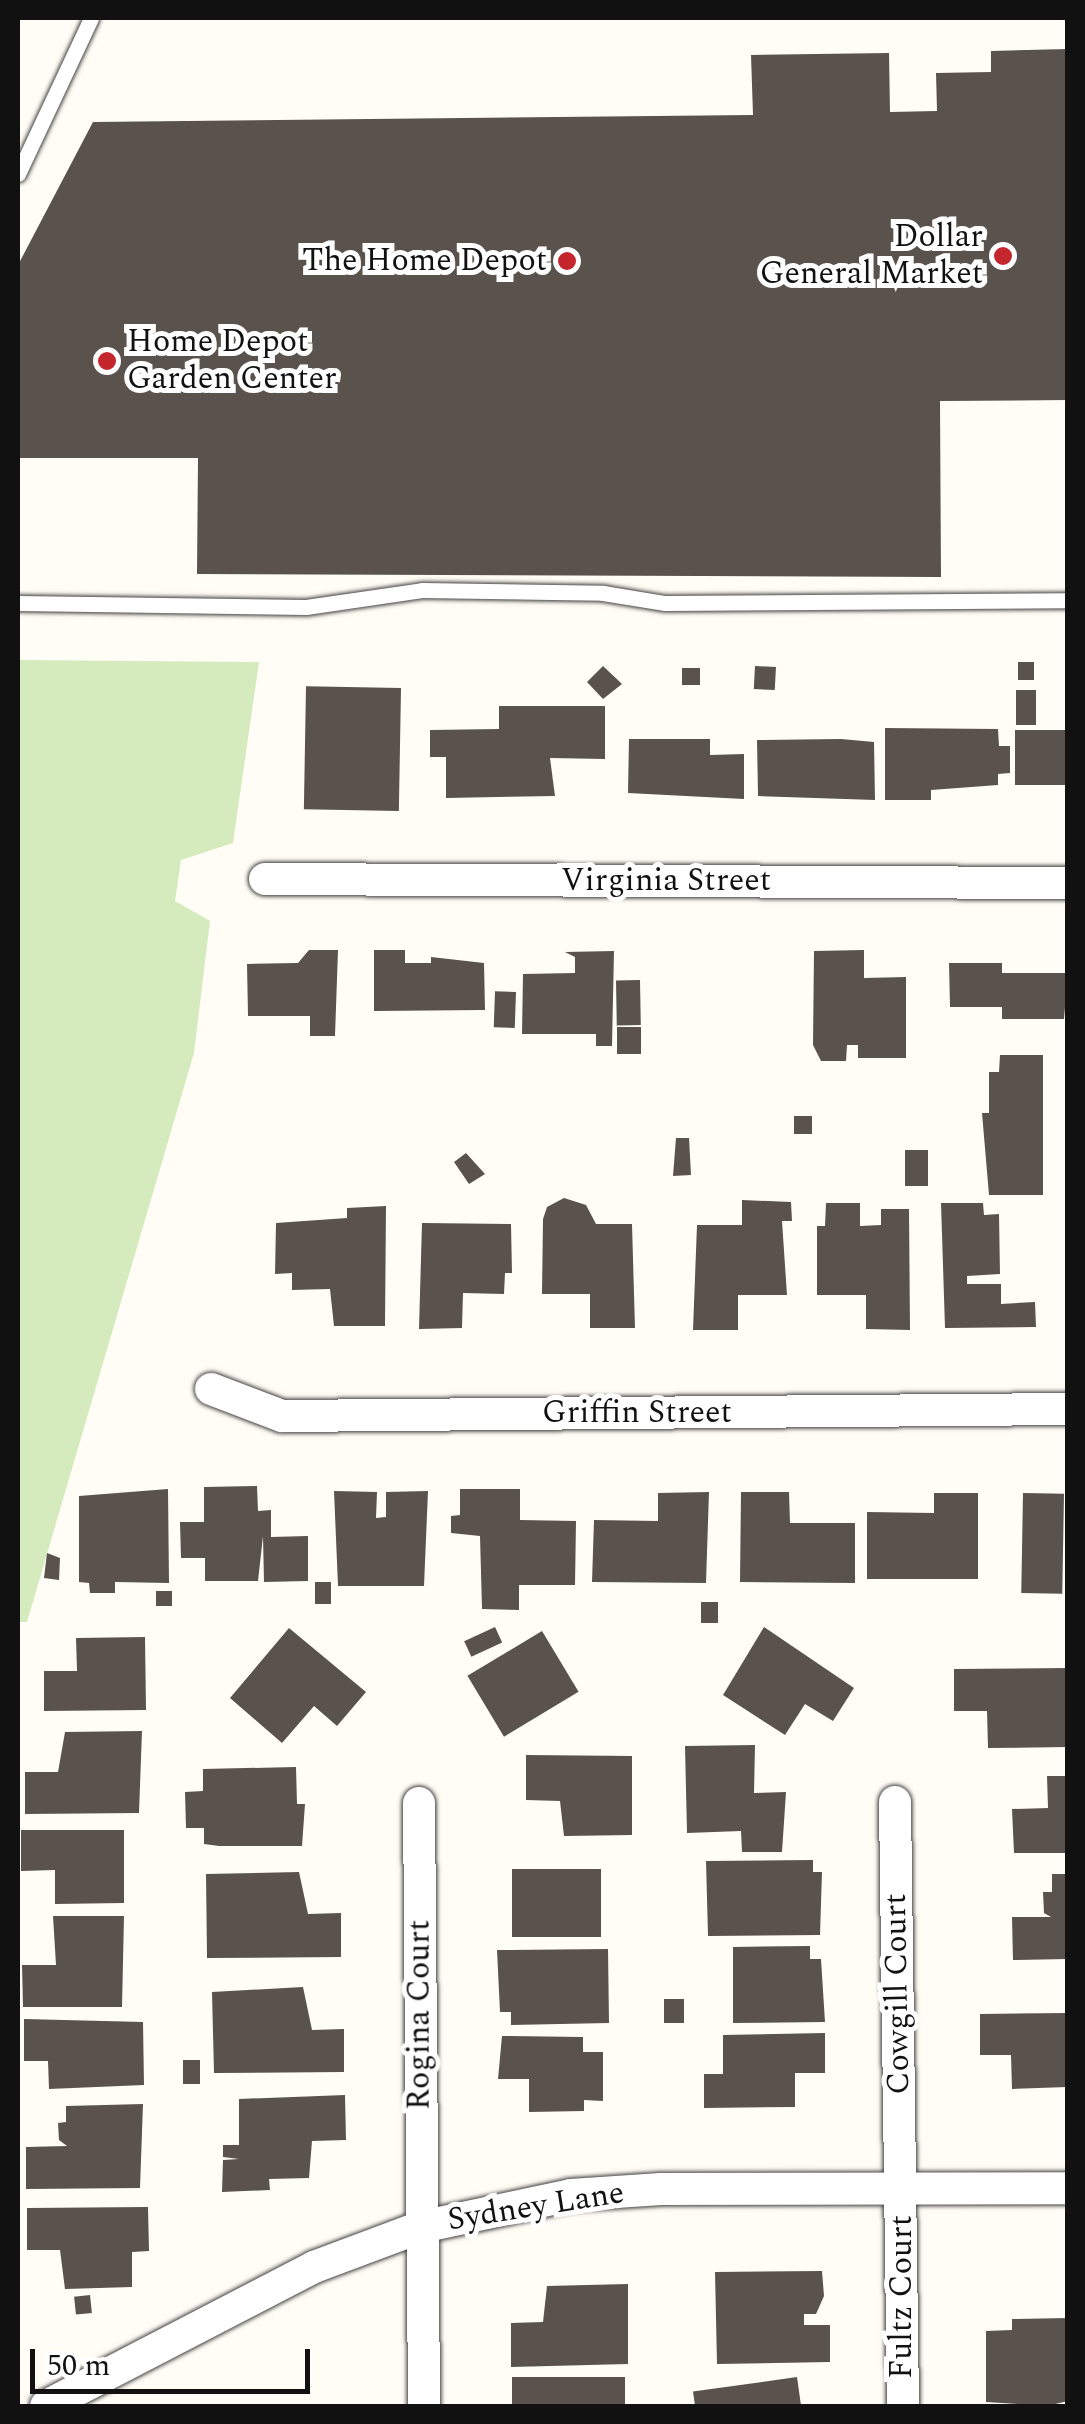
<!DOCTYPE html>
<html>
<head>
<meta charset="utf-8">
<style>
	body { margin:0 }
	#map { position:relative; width:1085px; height:2424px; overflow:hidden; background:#fffdf5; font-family:Spectral,serif }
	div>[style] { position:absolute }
	.green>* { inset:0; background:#d5ebbd }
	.building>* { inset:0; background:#5a524d; transform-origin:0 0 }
	.roads { filter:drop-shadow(0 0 2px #444) drop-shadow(0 0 2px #444) }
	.service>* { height:15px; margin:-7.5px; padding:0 7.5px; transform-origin:7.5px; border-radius:7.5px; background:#fff }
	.minor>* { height:32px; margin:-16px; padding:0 16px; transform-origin:16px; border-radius:16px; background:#fff }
	.dots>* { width:28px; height:28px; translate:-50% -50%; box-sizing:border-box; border:5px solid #fff; border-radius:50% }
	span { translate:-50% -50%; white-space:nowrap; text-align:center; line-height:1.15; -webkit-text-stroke:10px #fff; paint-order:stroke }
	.poi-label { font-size:32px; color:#111 }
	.right { translate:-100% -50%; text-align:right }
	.left { translate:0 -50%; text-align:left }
	.street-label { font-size:32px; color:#111 }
	.frame { position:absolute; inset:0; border:20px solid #111; pointer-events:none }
	.scale { position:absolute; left:30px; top:2349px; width:280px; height:45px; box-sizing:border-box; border:5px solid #111; border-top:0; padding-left:12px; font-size:30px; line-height:35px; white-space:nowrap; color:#111; -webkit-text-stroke:8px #fff; paint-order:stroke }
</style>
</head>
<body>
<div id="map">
	<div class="green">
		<i style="clip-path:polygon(18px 660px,259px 662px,233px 843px,181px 860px,175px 901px,210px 921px,194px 1053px,27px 1622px,18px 1622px)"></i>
	</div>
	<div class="building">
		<i style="clip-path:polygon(1068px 49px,1068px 400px,940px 401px,941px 577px,197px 574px,198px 458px,18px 458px,18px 265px,93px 122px,753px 115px,751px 55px,889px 53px,890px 112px,937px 111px,936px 73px,991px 72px,991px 51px)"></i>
		<i style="left:1018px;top:662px;width:16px;height:18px"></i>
		<i style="clip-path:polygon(603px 666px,622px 684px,603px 699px,587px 682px)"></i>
		<i style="left:755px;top:666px;width:21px;height:23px;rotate:3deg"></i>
		<i style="left:700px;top:668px;width:17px;height:18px;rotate:90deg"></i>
		<i style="left:401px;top:688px;width:123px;height:95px;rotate:91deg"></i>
		<i style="left:1016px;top:690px;width:20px;height:35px"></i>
		<i style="clip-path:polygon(499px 706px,605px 706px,605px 759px,550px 758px,555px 796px,446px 798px,446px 757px,430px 757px,430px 730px,499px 729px)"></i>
		<i style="clip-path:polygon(885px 728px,998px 729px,999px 746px,1010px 746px,1010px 773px,998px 774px,998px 785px,931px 790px,931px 800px,885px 800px)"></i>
		<i style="left:1015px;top:730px;width:53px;height:55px"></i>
		<i style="clip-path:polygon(629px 739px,710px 739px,710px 755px,744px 754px,744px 799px,628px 793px)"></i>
		<i style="clip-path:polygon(841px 739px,874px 742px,875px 800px,758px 796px,757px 740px)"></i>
		<i style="clip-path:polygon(309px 950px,338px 950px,335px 1036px,310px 1036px,310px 1016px,248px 1016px,247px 964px,298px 963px)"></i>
		<i style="clip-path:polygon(374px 950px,405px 950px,405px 963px,431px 963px,431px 957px,484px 963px,485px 1010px,374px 1011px)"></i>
		<i style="clip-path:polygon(864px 950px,864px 978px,906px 977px,906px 1058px,858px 1058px,858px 1045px,847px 1045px,846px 1061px,821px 1061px,813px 1045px,814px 951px)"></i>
		<i style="clip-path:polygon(614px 951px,612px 1046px,596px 1046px,596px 1034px,522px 1034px,523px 974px,575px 973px,575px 957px,565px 952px)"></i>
		<i style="clip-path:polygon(949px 963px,1002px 963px,1002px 973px,1068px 973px,1064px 1019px,1002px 1019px,1002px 1007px,950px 1007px)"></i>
		<i style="left:640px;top:980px;width:45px;height:24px;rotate:89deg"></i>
		<i style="left:516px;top:992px;width:36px;height:21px;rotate:92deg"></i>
		<i style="left:641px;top:1027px;width:27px;height:24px;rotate:90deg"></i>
		<i style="clip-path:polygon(1000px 1055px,1043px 1055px,1043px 1195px,989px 1195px,982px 1113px,989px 1113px,989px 1072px,999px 1072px)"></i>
		<i style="left:794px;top:1116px;width:18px;height:18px"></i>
		<i style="clip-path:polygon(676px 1138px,689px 1138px,691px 1175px,673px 1176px)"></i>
		<i style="left:928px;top:1150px;width:36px;height:23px;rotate:90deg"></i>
		<i style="clip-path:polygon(466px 1153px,485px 1174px,469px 1184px,454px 1162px)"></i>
		<i style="clip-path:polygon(564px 1198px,586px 1205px,596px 1224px,632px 1224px,635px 1328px,590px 1328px,590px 1294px,542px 1294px,543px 1219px,547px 1207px)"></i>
		<i style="clip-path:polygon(742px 1200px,791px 1202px,792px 1221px,782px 1221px,787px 1295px,738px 1295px,738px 1330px,693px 1330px,697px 1225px,742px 1225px)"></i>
		<i style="clip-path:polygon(826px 1203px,860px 1203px,860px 1226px,881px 1225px,881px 1209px,909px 1209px,910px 1330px,866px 1329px,866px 1295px,817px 1295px,817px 1226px,825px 1226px)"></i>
		<i style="clip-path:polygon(941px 1203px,983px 1203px,984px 1215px,999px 1214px,1000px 1274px,967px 1276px,967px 1284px,1001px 1284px,1001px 1304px,1035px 1302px,1036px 1327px,945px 1328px)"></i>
		<i style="clip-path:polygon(386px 1206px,385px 1326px,334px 1326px,330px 1289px,292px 1290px,292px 1273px,275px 1274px,276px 1223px,347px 1218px,347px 1208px)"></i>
		<i style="clip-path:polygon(422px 1223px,511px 1224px,512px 1273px,505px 1273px,504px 1294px,463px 1293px,462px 1328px,419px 1329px)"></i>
		<i style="clip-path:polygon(257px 1486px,258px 1511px,271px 1510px,271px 1537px,308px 1536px,308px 1581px,264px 1582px,263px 1536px,258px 1581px,205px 1581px,205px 1558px,181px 1558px,180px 1522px,204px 1522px,204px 1487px)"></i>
		<i style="clip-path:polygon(168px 1489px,169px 1583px,115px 1582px,115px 1593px,90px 1593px,89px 1583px,79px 1582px,79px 1496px)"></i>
		<i style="clip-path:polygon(460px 1489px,520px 1489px,520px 1520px,576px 1521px,575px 1585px,519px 1585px,519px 1610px,482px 1609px,480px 1536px,451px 1533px,451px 1516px,460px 1515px)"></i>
		<i style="clip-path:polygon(334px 1491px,377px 1492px,376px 1518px,386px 1517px,386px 1492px,428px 1491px,424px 1586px,338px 1586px)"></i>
		<i style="clip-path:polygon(709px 1492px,706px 1583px,592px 1582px,594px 1520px,658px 1521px,658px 1493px)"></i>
		<i style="clip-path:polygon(741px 1492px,789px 1492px,790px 1523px,855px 1523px,855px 1583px,740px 1582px)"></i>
		<i style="clip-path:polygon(934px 1493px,978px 1493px,978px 1579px,867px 1579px,867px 1512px,934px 1513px)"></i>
		<i style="left:1023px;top:1493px;width:41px;height:100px;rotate:1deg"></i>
		<i style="clip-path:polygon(47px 1553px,60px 1558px,59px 1580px,44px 1578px)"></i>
		<i style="left:331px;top:1582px;width:22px;height:16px;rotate:90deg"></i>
		<i style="left:156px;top:1591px;width:16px;height:15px"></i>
		<i style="left:718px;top:1602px;width:21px;height:17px;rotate:90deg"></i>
		<i style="left:495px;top:1627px;width:17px;height:34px;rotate:65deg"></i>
		<i style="clip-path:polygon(764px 1627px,854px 1688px,833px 1721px,805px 1704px,785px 1735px,723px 1695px)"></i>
		<i style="clip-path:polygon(289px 1628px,366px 1692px,337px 1726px,314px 1706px,282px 1743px,230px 1698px)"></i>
		<i style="left:542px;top:1631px;width:71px;height:87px;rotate:59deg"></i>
		<i style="clip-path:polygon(145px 1637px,146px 1710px,44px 1711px,44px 1671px,77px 1671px,76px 1638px)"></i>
		<i style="clip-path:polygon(1068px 1668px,1068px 1747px,988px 1748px,987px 1711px,954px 1711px,954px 1669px)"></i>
		<i style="clip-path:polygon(142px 1731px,139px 1813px,25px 1814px,25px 1772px,58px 1772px,65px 1732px)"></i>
		<i style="clip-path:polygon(755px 1745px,754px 1793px,786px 1792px,782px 1852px,742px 1852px,741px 1831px,687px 1833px,685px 1746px)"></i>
		<i style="clip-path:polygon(526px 1755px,632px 1756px,632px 1835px,564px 1836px,560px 1801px,526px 1800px)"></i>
		<i style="clip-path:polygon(296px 1767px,297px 1804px,305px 1804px,302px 1846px,219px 1846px,204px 1844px,204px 1828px,186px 1828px,185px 1792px,203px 1791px,203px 1769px)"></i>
		<i style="clip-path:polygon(1047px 1776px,1068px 1776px,1068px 1853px,1014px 1853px,1012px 1809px,1048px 1808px)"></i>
		<i style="clip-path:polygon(21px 1830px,124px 1830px,124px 1903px,55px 1904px,55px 1870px,21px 1871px)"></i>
		<i style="clip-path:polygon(813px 1860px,813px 1872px,822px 1872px,820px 1935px,708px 1936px,706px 1861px)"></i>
		<i style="left:601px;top:1869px;width:68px;height:89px;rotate:90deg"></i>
		<i style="clip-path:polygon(299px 1872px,308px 1914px,341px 1913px,341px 1957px,207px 1958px,206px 1874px)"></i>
		<i style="clip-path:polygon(1052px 1874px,1068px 1874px,1068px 1959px,1013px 1960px,1012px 1917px,1051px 1917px,1044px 1913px,1043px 1892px,1052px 1892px)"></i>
		<i style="clip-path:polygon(53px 1916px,124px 1916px,122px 2007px,23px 2007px,22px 1965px,56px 1965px)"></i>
		<i style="clip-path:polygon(810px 1946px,810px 1959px,821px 1959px,825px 2022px,733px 2023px,733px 1947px)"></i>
		<i style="clip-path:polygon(608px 1949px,609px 2023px,511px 2025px,511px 2012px,500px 2012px,497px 1950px)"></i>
		<i style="clip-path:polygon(303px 1987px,312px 2030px,344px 2029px,344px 2072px,214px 2073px,212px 1992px)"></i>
		<i style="left:664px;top:1999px;width:20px;height:24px"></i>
		<i style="clip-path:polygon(1068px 2013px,1068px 2087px,1012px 2089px,1011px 2055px,980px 2055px,980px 2014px)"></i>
		<i style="clip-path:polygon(24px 2019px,143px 2022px,144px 2085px,49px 2089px,48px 2061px,24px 2061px)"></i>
		<i style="clip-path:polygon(825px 2033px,825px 2073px,795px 2073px,795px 2107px,704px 2108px,704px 2074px,723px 2074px,723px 2035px)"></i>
		<i style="clip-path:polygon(583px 2037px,583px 2052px,603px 2052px,603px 2101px,584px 2100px,584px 2111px,529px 2112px,529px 2079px,498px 2079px,502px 2036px)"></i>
		<i style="left:200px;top:2060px;width:24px;height:17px;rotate:90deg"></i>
		<i style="clip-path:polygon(345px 2095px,346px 2140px,312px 2141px,309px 2178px,269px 2179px,270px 2190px,222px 2192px,223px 2160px,239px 2159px,223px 2157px,223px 2145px,239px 2145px,239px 2099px)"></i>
		<i style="clip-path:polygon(143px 2104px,140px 2188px,26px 2189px,26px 2147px,67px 2146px,59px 2140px,58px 2123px,66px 2122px,66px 2106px)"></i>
		<i style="clip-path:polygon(148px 2207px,149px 2251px,132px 2252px,132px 2287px,65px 2289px,60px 2250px,27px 2250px,27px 2208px)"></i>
		<i style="clip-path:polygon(822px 2271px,824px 2296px,816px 2314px,804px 2314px,804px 2325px,830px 2325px,830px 2362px,717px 2364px,715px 2272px)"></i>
		<i style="clip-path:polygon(628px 2284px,628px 2364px,511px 2367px,511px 2323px,543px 2322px,547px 2286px)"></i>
		<i style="left:90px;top:2295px;width:18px;height:16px;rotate:84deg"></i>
		<i style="clip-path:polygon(1068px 2318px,1068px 2401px,1047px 2406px,986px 2402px,986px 2331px,1012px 2330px,1012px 2319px)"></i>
		<i style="left:512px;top:2377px;width:113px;height:29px"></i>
		<i style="left:797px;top:2377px;width:29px;height:105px;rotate:82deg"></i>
	</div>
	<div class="roads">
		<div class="service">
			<i style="left:18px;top:174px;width:172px;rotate:-64.9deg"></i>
			<i style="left:18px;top:603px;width:288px;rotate:0.8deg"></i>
			<i style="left:306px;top:607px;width:117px;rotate:-8.3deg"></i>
			<i style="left:422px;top:590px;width:181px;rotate:0.9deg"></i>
			<i style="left:603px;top:593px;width:63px;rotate:9.2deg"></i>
			<i style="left:665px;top:603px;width:403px;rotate:-0.4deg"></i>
		</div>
		<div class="minor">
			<i style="left:265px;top:879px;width:803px;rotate:0.29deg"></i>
			<i style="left:211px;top:1389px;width:76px;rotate:20.8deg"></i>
			<i style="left:282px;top:1416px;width:786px;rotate:-0.51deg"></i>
			<i style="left:895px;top:1802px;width:604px;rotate:89.24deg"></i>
			<i style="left:419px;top:1803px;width:603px;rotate:89.52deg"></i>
			<i style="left:46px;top:2406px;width:302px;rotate:-27.4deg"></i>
			<i style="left:314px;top:2267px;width:114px;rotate:-20.5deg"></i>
			<i style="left:421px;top:2227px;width:153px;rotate:-12deg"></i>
			<i style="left:571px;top:2195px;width:90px;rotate:-3.8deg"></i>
			<i style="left:661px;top:2189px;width:407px;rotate:-0.1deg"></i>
		</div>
	</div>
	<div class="dots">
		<i style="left:1003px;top:256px;background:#c4262e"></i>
		<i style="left:567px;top:261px;background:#c4262e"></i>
		<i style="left:107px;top:361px;background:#c4262e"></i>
	</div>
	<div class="poi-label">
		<span class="right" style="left:983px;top:256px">Dollar<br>General Market</span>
		<span class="right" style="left:547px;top:261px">The Home Depot</span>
		<span class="left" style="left:127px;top:361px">Home Depot<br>Garden Center</span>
	</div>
	<div class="street-label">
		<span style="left:666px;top:881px">Virginia Street</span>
		<span style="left:637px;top:1413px">Griffin Street</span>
		<span style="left:898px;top:1994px;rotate:-91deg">Cowgill Court</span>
		<span style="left:420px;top:2015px;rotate:-90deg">Rogina Court</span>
		<span style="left:536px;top:2207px;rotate:-9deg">Sydney Lane</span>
		<span style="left:902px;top:2297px;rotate:-90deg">Fultz Court</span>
	</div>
	<div class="frame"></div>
	<div class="scale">50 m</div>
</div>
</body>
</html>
